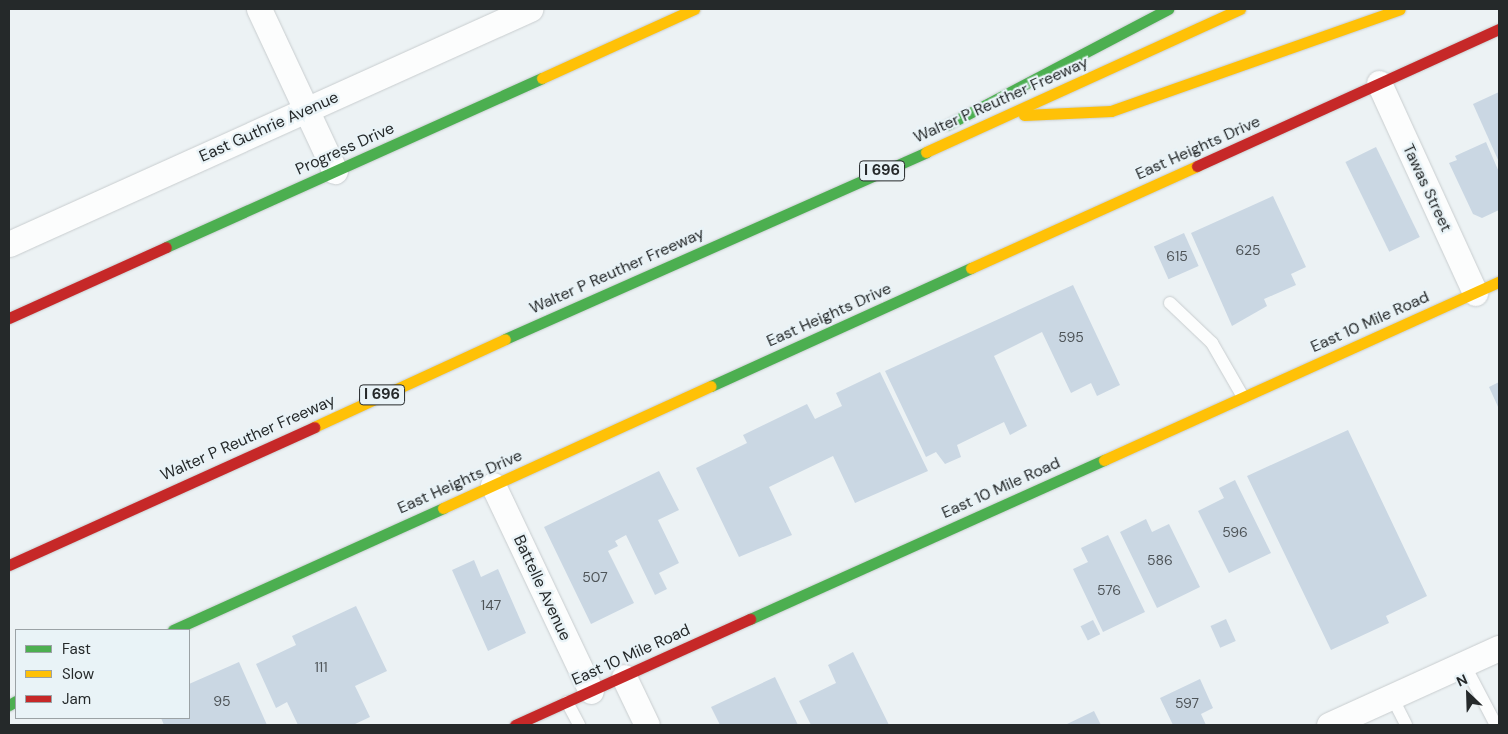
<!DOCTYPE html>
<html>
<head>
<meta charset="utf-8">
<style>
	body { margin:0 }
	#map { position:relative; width:1508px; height:734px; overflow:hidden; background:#ecf2f4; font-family:"DM Sans",sans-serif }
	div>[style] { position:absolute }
	.building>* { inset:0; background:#cad7e3; transform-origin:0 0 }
	.roads { filter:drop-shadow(0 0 1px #c8cdcf) drop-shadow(0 0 1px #c8cdcf) }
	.lane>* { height:12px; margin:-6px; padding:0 6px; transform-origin:6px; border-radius:6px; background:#fcfdfd }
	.street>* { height:25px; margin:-12.5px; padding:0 12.5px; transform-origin:12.5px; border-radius:12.5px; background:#fcfdfd }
	.fast>* { height:11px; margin:-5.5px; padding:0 5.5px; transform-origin:5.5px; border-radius:5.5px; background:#4caf50 }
	.slow>* { height:11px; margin:-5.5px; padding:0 5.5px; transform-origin:5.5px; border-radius:5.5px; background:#ffc107 }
	.jam>* { height:11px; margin:-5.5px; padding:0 5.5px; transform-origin:5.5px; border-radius:5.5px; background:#c62828 }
	span { translate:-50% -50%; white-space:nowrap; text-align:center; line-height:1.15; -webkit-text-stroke:4.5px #e9f3f7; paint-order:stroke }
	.number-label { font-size:14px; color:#4e5458 }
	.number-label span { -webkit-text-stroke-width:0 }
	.shield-label span { padding:1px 4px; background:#e9f3f7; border:1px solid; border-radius:4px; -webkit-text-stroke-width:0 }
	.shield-label { font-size:15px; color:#25292a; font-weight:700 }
	.street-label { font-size:16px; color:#25292a }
	.frame { position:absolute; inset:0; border:10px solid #25292a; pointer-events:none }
	.legend { position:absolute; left:15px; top:629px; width:175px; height:90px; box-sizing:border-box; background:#e9f3f7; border:1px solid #9ba2a5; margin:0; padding:6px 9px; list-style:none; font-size:15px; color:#25292a }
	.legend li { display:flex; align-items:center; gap:10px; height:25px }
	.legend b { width:25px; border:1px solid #9ba2a5 }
	.north { position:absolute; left:1443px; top:669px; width:50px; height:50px; -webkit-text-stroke:4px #e9f3f7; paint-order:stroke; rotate:336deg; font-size:14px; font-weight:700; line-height:20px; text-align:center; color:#25292a }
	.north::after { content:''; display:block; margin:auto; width:18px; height:22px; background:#25292a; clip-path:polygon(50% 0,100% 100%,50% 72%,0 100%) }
</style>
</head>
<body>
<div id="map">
	<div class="building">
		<i style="clip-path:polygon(1499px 92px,1499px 162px,1473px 104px)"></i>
		<i style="clip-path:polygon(1486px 142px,1499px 172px,1499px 210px,1482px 218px,1473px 214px,1449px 163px,1457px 160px,1455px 156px)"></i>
		<i style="left:1376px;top:147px;width:100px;height:34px;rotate:64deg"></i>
		<i style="clip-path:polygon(1273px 196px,1306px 267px,1291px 274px,1296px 285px,1264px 299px,1267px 306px,1232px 326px,1191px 233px)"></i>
		<i style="left:1184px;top:233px;width:36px;height:33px;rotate:66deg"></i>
		<i style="clip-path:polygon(1073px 285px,1120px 385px,1097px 396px,1091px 383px,1071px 393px,1042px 332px,994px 356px,1027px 426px,1010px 435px,1004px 422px,957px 445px,961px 457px,945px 464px,936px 452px,926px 457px,885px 371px)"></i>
		<i style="clip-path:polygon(880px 372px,928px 471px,855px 503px,833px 456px,769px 487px,792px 535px,739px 557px,696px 468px,747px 443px,743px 435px,807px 404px,815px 419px,842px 406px,836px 393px)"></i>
		<i style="clip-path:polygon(1499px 382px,1499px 409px,1489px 387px)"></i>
		<i style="clip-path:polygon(1348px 430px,1427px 596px,1386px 616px,1389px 623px,1331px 650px,1247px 476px)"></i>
		<i style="clip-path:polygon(659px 471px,679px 510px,658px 520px,679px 563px,659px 573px,667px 589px,655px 595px,626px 535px,615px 541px,618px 546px,608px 551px,634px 603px,591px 624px,544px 527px)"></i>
		<i style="clip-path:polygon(1235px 480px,1271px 553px,1229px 573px,1198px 511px,1224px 498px,1219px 488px)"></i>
		<i style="clip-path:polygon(1146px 519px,1152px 532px,1169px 524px,1200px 587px,1157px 608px,1120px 532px)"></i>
		<i style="clip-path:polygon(1108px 535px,1145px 612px,1103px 632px,1073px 569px,1088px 562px,1081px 548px)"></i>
		<i style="clip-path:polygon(474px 560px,481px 577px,498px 569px,526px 633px,488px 651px,452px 570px)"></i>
		<i style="clip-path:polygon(356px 606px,387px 671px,355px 686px,370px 717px,353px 725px,298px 725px,287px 702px,276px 708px,256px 664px,296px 645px,292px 636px)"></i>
		<i style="left:1226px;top:619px;width:24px;height:17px;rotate:66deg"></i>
		<i style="left:1093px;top:620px;width:16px;height:14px;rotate:63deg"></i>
		<i style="clip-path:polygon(853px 652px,889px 725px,811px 725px,799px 701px,836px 683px,828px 665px)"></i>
		<i style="clip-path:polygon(239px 662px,267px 725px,164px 725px,161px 718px,189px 718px,189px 684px)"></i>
		<i style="clip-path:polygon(775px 677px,798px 725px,720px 725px,711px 707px)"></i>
		<i style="clip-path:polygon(1200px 679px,1213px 708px,1201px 714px,1206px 725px,1173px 725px,1160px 698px)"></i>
		<i style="clip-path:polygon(1094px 711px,1101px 725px,1065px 725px)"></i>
	</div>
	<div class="roads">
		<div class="lane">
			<i style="left:1170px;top:303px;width:58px;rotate:43.6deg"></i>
			<i style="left:1212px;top:343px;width:62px;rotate:60.1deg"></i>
			<i style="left:1464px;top:664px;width:69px;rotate:62.3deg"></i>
			<i style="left:1392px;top:697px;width:31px;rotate:63deg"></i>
			<i style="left:567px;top:702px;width:26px;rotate:62deg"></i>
		</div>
		<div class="street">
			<i style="left:259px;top:9px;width:179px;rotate:64.9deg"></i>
			<i style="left:1379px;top:83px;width:231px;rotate:65.4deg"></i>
			<i style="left:9px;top:244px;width:572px;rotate:-24.28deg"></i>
			<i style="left:493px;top:485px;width:228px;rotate:64.6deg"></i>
			<i style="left:624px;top:677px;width:53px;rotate:64.4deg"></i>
			<i style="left:1329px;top:725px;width:187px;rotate:-24.4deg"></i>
		</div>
		<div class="fast">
			<i style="left:947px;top:125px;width:250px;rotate:-27.7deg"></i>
			<i style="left:166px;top:247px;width:412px;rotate:-24.2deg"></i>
			<i style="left:505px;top:339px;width:461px;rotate:-23.9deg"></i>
			<i style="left:711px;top:386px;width:286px;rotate:-24.4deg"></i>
			<i style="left:750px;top:619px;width:388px;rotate:-24.2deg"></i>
			<i style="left:173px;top:630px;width:296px;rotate:-24.3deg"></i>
			<i style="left:9px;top:705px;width:8px;rotate:-30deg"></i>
		</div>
		<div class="slow">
			<i style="left:542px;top:78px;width:167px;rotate:-24.4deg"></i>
			<i style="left:1024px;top:115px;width:87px;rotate:-2.6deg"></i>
			<i style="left:1111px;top:111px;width:306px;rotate:-19.4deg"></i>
			<i style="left:926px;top:152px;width:345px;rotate:-24.5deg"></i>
			<i style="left:971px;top:268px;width:248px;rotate:-24.3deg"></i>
			<i style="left:314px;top:427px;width:210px;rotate:-24.7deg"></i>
			<i style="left:1104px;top:460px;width:433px;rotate:-24.3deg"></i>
			<i style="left:443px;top:508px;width:294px;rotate:-24.5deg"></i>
		</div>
		<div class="jam">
			<i style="left:1197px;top:166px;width:332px;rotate:-24.4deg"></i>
			<i style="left:9px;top:318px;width:172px;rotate:-24.3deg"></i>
			<i style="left:9px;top:565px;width:335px;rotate:-24.3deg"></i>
			<i style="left:515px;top:725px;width:258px;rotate:-24.3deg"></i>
		</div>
	</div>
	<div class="number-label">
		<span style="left:1248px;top:250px">625</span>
		<span style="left:1177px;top:256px">615</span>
		<span style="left:1071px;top:337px">595</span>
		<span style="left:1235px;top:532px">596</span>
		<span style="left:1160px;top:560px">586</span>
		<span style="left:595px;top:577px">507</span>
		<span style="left:1109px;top:590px">576</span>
		<span style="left:491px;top:605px">147</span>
		<span style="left:321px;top:667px">111</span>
		<span style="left:222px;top:701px">95</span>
		<span style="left:1187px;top:703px">597</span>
	</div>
	<div class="shield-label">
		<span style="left:882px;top:171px">I 696</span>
		<span style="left:382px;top:395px">I 696</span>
	</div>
	<div class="street-label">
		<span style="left:1001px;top:100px;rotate:-24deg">Walter P Reuther Freeway</span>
		<span style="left:269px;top:127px;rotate:-24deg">East Guthrie Avenue</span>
		<span style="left:1198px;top:148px;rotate:-24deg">East Heights Drive</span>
		<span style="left:345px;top:149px;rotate:-24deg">Progress Drive</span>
		<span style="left:1427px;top:188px;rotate:65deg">Tawas Street</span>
		<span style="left:617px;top:271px;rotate:-24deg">Walter P Reuther Freeway</span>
		<span style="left:829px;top:315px;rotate:-24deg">East Heights Drive</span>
		<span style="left:1370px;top:322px;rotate:-24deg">East 10 Mile Road</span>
		<span style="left:248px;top:438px;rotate:-24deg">Walter P Reuther Freeway</span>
		<span style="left:460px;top:482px;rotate:-24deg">East Heights Drive</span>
		<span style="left:1001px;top:488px;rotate:-24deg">East 10 Mile Road</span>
		<span style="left:542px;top:588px;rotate:65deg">Battelle Avenue</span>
		<span style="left:631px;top:655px;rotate:-24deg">East 10 Mile Road</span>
	</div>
	<div class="frame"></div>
	<ul class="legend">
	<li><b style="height:6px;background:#4caf50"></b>Fast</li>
	<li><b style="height:6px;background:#ffc107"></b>Slow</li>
	<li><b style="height:6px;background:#c62828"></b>Jam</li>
	</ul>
	<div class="north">N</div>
</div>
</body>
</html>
